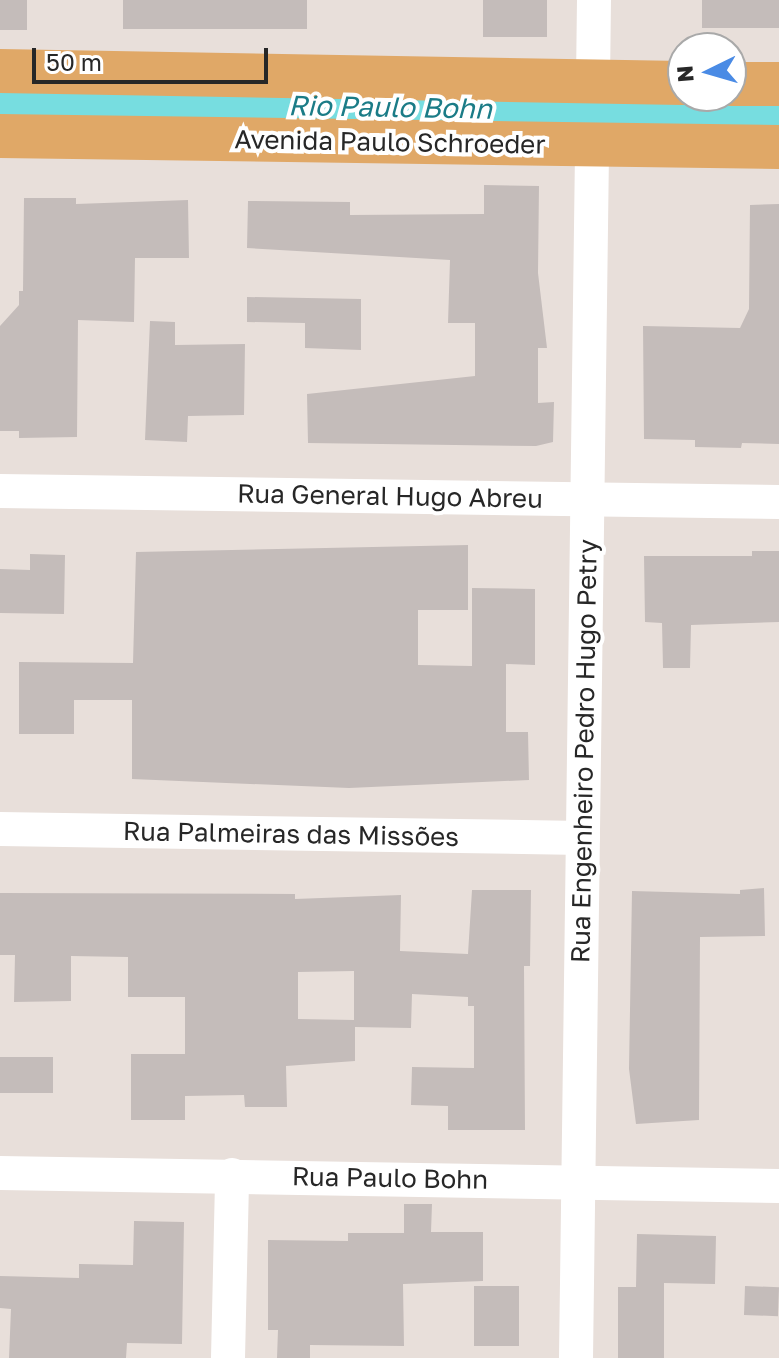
<!DOCTYPE html>
<html>
<head>
<meta charset="utf-8">
<style>
	body { margin:0 }
	#map { position:relative; width:779px; height:1358px; overflow:hidden; background:#e8dfda; font-family:"Golos Text",sans-serif }
	div>[style] { position:absolute }
	.river>* { height:56px; margin:-28px; padding:0 28px; transform-origin:28px; border-radius:28px; background:#77dde0 }
	.building>* { inset:0; background:#c4bcba; transform-origin:0 0 }
	.street>* { height:34px; margin:-17px; padding:0 17px; transform-origin:17px; border-radius:17px; background:#fff }
	.primary>* { height:44px; margin:-22px; padding:0 22px; transform-origin:22px; border-radius:22px; background:#e0a867 }
	span { translate:-50% -50%; white-space:nowrap; text-align:center; line-height:1.15; -webkit-text-stroke:8px #fff; paint-order:stroke }
	.street-label { font-size:26px; color:#272727 }
	.water-label { font-size:28px; color:#1b7c87; font-style:italic }
	.north { position:absolute; left:667px; top:32px; width:80px; height:80px; box-sizing:border-box; background:#fff; border:2px solid #a9a9a9; border-radius:50%; rotate:265deg; font-size:22px; font-weight:700; line-height:32px; text-align:center; color:#272727 }
	.north::after { content:''; display:block; margin:auto; width:28px; height:36px; background:#4a8be5; clip-path:polygon(50% 0,100% 100%,50% 72%,0 100%) }
	.scale { position:absolute; left:32px; top:48px; width:236px; height:36px; box-sizing:border-box; border:4px solid #272727; border-top:0; padding-left:10px; font-size:24px; line-height:28px; white-space:nowrap; color:#272727; -webkit-text-stroke:6px #fff; paint-order:stroke }
</style>
</head>
<body>
<div id="map">
	<div class="river">
		<i style="left:0;top:102px;width:779px;rotate:0.66deg"></i>
	</div>
	<div class="building">
		<i style="left:0;top:0;width:27px;height:30px"></i>
		<i style="left:123px;top:0;width:184px;height:29px"></i>
		<i style="left:483px;top:0;width:64px;height:37px"></i>
		<i style="left:702px;top:0;width:77px;height:28px"></i>
		<i style="clip-path:polygon(484px 185px,539px 186px,538px 273px,547px 348px,538px 348px,538px 403px,554px 402px,553px 442px,536px 446px,308px 443px,307px 394px,475px 376px,475px 323px,448px 323px,450px 260px,247px 248px,248px 201px,350px 202px,350px 215px,484px 214px)"></i>
		<i style="clip-path:polygon(24px 198px,76px 198px,76px 204px,188px 200px,189px 258px,135px 258px,134px 322px,78px 320px,77px 437px,19px 438px,19px 431px,0 431px,0 326px,19px 305px,19px 291px,23px 291px)"></i>
		<i style="clip-path:polygon(779px 204px,779px 444px,742px 443px,741px 448px,695px 447px,695px 440px,644px 439px,643px 326px,740px 328px,749px 309px,750px 205px)"></i>
		<i style="clip-path:polygon(247px 297px,361px 299px,361px 350px,305px 348px,305px 323px,247px 322px)"></i>
		<i style="clip-path:polygon(150px 321px,175px 322px,175px 345px,245px 344px,244px 415px,188px 416px,187px 442px,145px 440px)"></i>
		<i style="clip-path:polygon(468px 545px,468px 610px,418px 610px,418px 665px,472px 666px,472px 588px,535px 589px,535px 665px,506px 664px,506px 732px,528px 732px,529px 780px,349px 788px,132px 779px,132px 700px,74px 700px,74px 734px,19px 734px,19px 662px,133px 663px,136px 552px)"></i>
		<i style="clip-path:polygon(752px 551px,779px 551px,779px 622px,691px 625px,690px 668px,663px 668px,662px 623px,645px 622px,644px 556px,752px 556px)"></i>
		<i style="clip-path:polygon(30px 554px,65px 555px,64px 614px,0 613px,0 569px,30px 570px)"></i>
		<i style="clip-path:polygon(764px 888px,765px 936px,700px 937px,699px 1120px,636px 1124px,629px 1069px,632px 891px,740px 894px,740px 890px)"></i>
		<i style="clip-path:polygon(evenodd,472px 890px,531px 890px,530px 966px,524px 966px,525px 1130px,448px 1130px,448px 1106px,411px 1105px,412px 1067px,474px 1068px,474px 1006px,468px 1006px,468px 997px,412px 994px,411px 1028px,355px 1027px,355px 1061px,286px 1066px,287px 1107px,245px 1107px,244px 1095px,185px 1096px,185px 1120px,131px 1120px,131px 1054px,185px 1054px,185px 997px,128px 997px,128px 957px,71px 956px,71px 1001px,14px 1002px,15px 955px,0 955px,0 893px,295px 894px,295px 899px,401px 895px,400px 951px,468px 954px,472px 890px,354px 971px,354px 1020px,298px 1019px,298px 972px,354px 971px)"></i>
		<i style="left:53px;top:1057px;width:36px;height:53px;rotate:90deg"></i>
		<i style="clip-path:polygon(404px 1204px,432px 1204px,431px 1232px,483px 1232px,483px 1281px,403px 1284px,404px 1346px,310px 1345px,310px 1358px,277px 1358px,278px 1330px,268px 1330px,268px 1240px,348px 1241px,348px 1233px,404px 1233px)"></i>
		<i style="clip-path:polygon(134px 1221px,184px 1222px,182px 1344px,127px 1343px,126px 1358px,9px 1358px,11px 1309px,0 1308px,0 1276px,79px 1278px,79px 1264px,133px 1265px)"></i>
		<i style="clip-path:polygon(637px 1234px,716px 1236px,715px 1284px,664px 1283px,664px 1358px,618px 1358px,618px 1287px,636px 1287px)"></i>
		<i style="left:474px;top:1286px;width:45px;height:60px"></i>
		<i style="left:745px;top:1286px;width:34px;height:29px;rotate:2deg"></i>
	</div>
	<div class="street">
		<i style="left:593px;top:81px;width:81px;rotate:-89.3deg"></i>
		<i style="left:0;top:491px;width:779px;rotate:0.81deg"></i>
		<i style="left:0;top:829px;width:583px;rotate:0.88deg"></i>
		<i style="left:0;top:1173px;width:779px;rotate:0.96deg"></i>
		<i style="left:228px;top:1358px;width:183px;rotate:-88.7deg"></i>
		<i style="left:576px;top:1358px;width:1214px;rotate:-89.24deg"></i>
	</div>
	<div class="primary">
		<i style="left:0;top:71px;width:683px;rotate:1.01deg"></i>
		<i style="left:731px;top:84px;width:48px"></i>
		<i style="left:0;top:136px;width:779px;rotate:0.81deg"></i>
	</div>
	<div class="street-label">
		<span style="left:390px;top:142px;rotate:1deg">Avenida Paulo Schroeder</span>
		<span style="left:390px;top:496px;rotate:1deg">Rua General Hugo Abreu</span>
		<span style="left:584px;top:751px;rotate:-89deg">Rua Engenheiro Pedro Hugo Petry</span>
		<span style="left:291px;top:834px;rotate:1deg">Rua Palmeiras das Missões</span>
		<span style="left:390px;top:1178px;rotate:1deg">Rua Paulo Bohn</span>
	</div>
	<div class="water-label">
		<span style="left:390px;top:107px;rotate:1deg">Rio Paulo Bohn</span>
	</div>
	<div class="north">N</div>
	<div class="scale">50 m</div>
</div>
</body>
</html>
